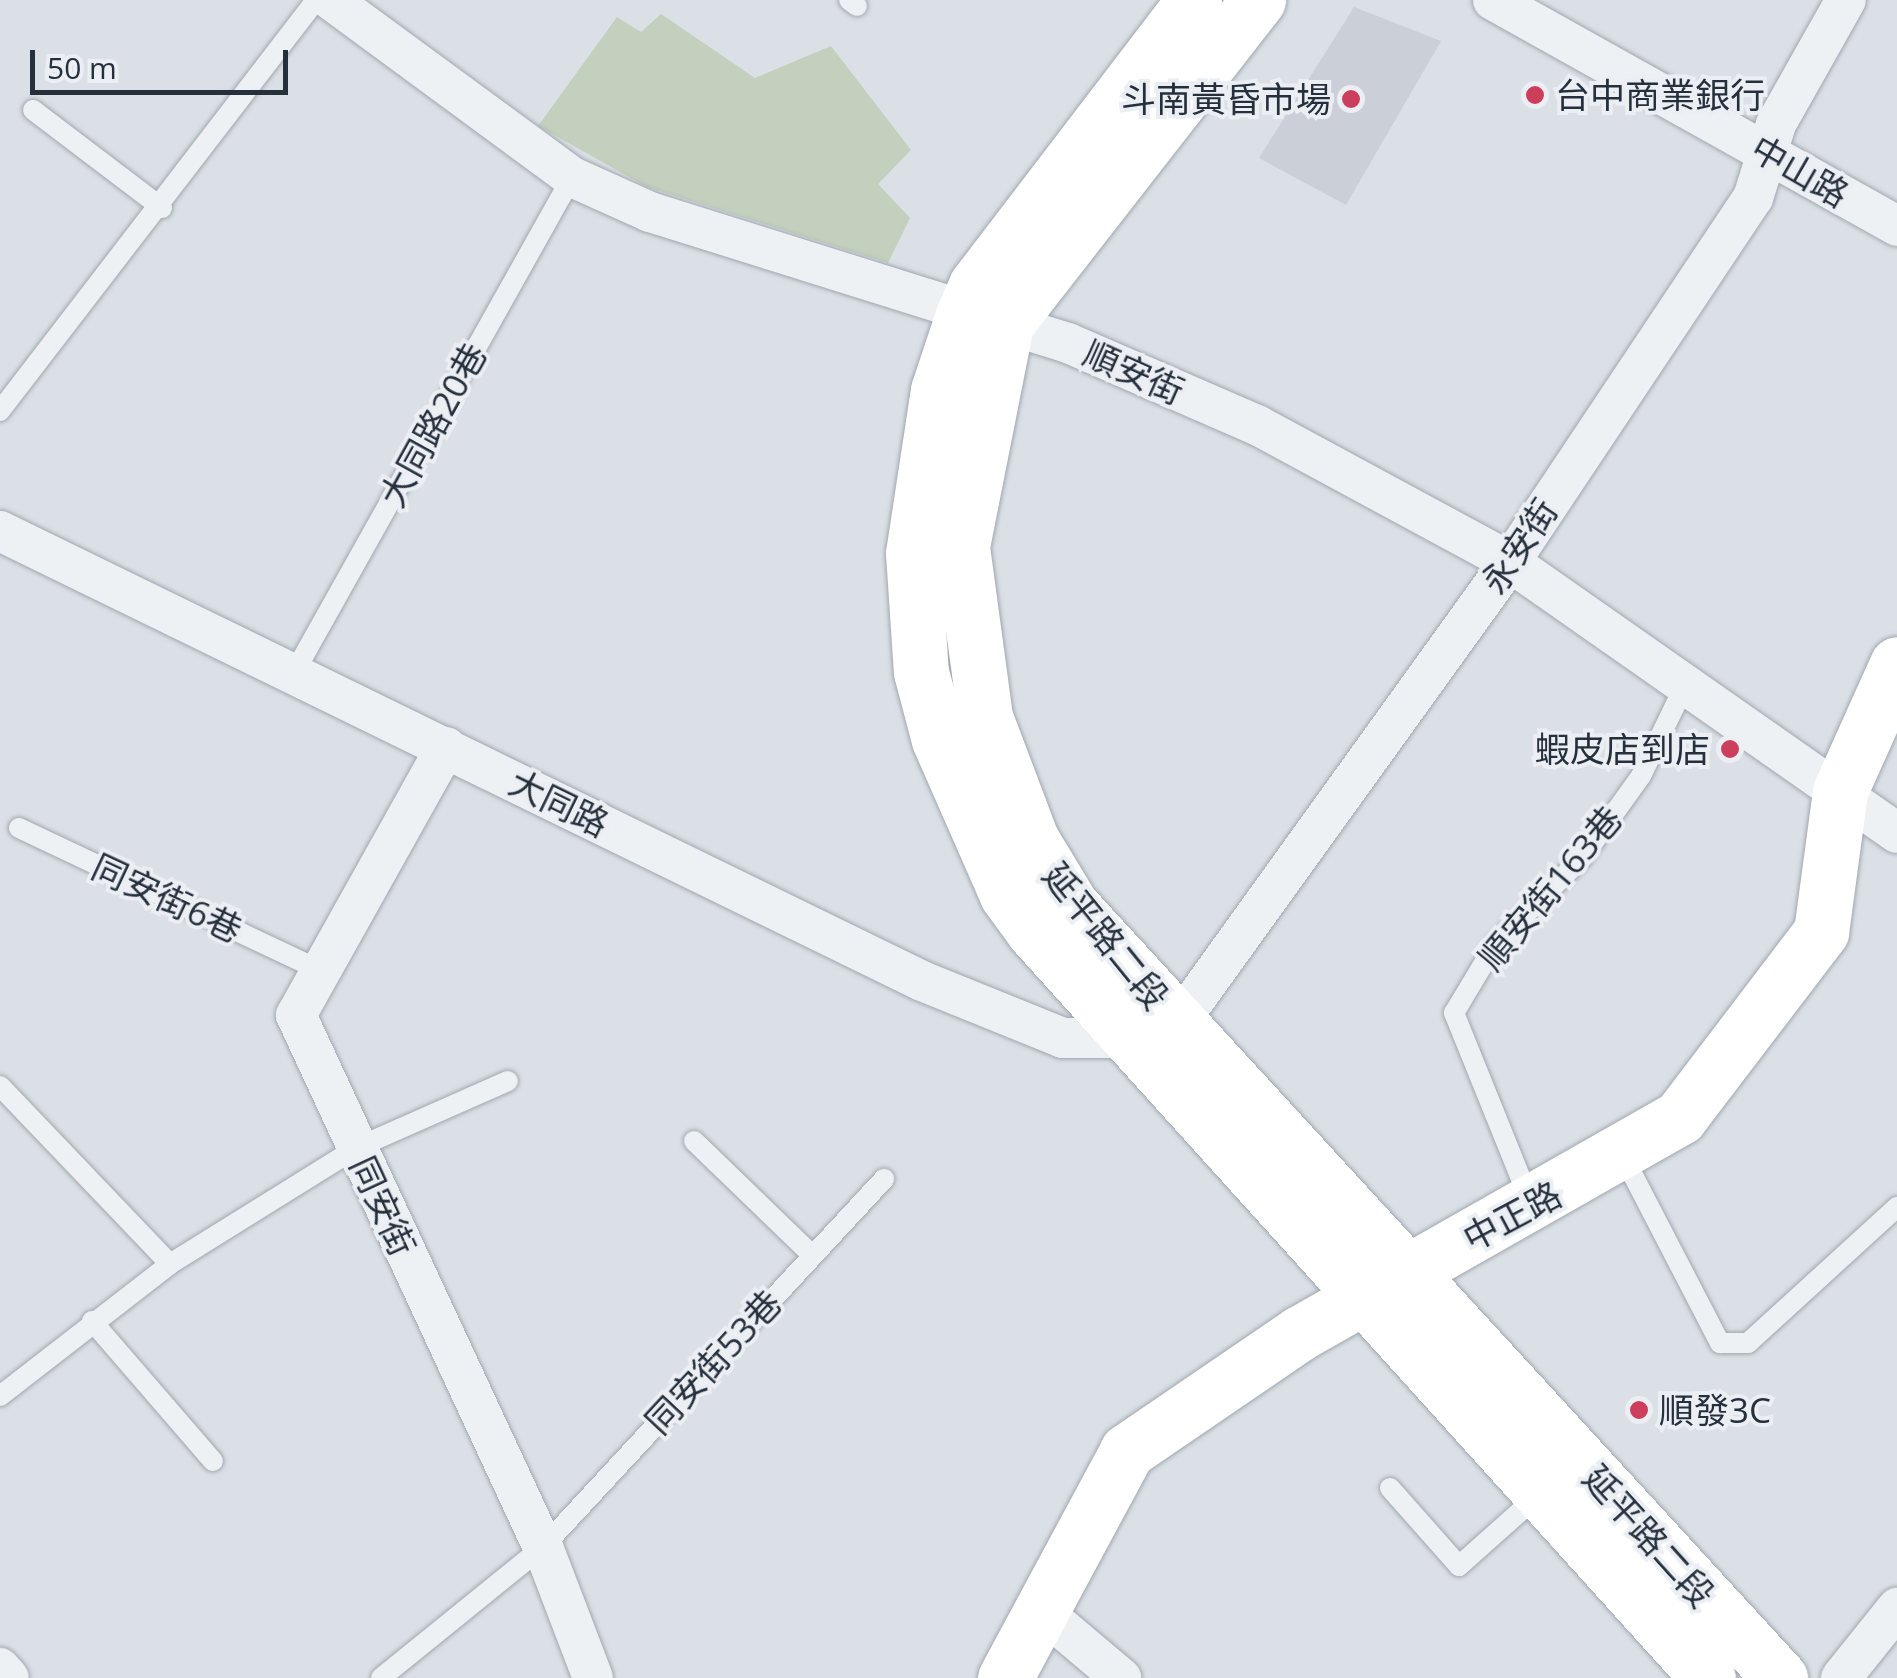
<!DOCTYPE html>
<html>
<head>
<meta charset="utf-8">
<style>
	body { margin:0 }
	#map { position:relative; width:1897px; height:1678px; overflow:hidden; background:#dbe0e6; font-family:"Open Sans","Noto Sans TC",sans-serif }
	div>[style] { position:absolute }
	.built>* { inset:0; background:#cacfd8 }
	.green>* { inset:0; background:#c2d0bd }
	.roads { filter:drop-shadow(0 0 2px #a1a7b0) drop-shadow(0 0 2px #a1a7b0) }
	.service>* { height:20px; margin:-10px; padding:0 10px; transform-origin:10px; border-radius:10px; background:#eef1f4 }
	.minor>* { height:40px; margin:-20px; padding:0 20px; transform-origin:20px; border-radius:20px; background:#eef1f4 }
	.secondary>* { height:55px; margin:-27.5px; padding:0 27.5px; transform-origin:27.5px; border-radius:27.5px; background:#fff }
	.primary>* { height:55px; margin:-27.5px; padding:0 27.5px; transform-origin:27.5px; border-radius:27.5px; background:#fff }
	.dots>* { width:28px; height:28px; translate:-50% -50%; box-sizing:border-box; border:5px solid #ebeff4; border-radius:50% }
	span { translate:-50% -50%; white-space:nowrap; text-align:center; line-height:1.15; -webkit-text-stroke:8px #ebeff4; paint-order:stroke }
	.poi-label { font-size:35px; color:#262f3c }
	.left { translate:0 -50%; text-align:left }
	.right { translate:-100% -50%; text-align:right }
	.street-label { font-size:35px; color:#262f3c }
	.scale { position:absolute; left:30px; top:50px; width:258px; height:45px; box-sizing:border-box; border:5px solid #262f3c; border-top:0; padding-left:12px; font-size:30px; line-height:35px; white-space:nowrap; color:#262f3c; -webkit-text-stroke:8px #ebeff4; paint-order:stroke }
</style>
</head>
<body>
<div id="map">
	<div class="built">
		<i style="clip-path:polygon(1354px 7px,1441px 41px,1346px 205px,1259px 158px)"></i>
	</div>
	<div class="green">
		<i style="clip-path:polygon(661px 14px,755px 78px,831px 46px,911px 150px,878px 184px,910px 218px,888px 263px,647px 187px,538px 126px,617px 17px,641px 32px)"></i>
	</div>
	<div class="roads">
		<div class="service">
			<i style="left:849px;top:0;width:10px;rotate:37deg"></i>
			<i style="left:33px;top:110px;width:162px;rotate:37.2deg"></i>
			<i style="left:0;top:411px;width:518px;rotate:-52.44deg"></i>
			<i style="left:294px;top:673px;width:569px;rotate:-60.73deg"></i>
			<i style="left:19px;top:828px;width:327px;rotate:25.3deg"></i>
			<i style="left:0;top:1086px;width:246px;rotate:46.3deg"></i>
			<i style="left:694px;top:1141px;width:164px;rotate:44deg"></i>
			<i style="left:1623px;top:1156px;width:211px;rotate:62.6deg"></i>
			<i style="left:1720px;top:1343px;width:28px"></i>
			<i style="left:1748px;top:1343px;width:202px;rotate:-42.4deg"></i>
			<i style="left:1530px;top:1201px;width:203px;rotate:-112deg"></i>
			<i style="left:1454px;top:1013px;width:82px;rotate:-59deg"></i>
			<i style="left:1496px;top:943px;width:121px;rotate:-44.7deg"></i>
			<i style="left:1582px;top:858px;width:101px;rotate:-54.3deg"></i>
			<i style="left:1641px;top:776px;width:101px;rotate:-64.2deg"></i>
			<i style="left:92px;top:1321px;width:185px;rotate:49.2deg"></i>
			<i style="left:0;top:1396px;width:215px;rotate:-37.8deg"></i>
			<i style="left:170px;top:1264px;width:219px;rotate:-31.9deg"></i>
			<i style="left:356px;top:1148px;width:166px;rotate:-23.8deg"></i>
			<i style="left:1390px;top:1488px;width:104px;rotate:48.5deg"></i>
			<i style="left:1459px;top:1566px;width:110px;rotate:-41.7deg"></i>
			<i style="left:381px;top:1678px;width:208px;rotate:-39deg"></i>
			<i style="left:543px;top:1547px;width:502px;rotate:-47.18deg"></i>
		</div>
		<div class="minor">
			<i style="left:331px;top:0;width:299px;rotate:36.3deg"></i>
			<i style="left:572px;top:177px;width:85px;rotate:24.2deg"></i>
			<i style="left:650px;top:212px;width:438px;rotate:17.4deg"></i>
			<i style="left:1068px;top:343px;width:206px;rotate:23.5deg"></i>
			<i style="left:1257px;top:425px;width:288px;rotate:28.4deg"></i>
			<i style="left:1510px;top:562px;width:472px;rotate:35deg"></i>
			<i style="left:1493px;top:0;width:463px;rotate:29.2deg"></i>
			<i style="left:0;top:531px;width:1026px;rotate:26.02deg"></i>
			<i style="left:922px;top:981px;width:152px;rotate:22deg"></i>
			<i style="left:1063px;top:1038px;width:64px"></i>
			<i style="left:1127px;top:1038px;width:53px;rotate:-16.4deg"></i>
			<i style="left:1178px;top:1023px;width:568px;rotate:-54.24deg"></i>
			<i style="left:1510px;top:562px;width:438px;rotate:-56.3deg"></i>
			<i style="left:1753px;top:198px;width:77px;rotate:-72.7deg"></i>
			<i style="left:1776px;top:124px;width:142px;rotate:-60.6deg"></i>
			<i style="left:446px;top:747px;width:307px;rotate:119.2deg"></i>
			<i style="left:296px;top:1015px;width:587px;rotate:65.1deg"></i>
			<i style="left:543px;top:1547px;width:140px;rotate:69.1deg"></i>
			<i style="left:1038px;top:1608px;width:109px;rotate:40.1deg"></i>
			<i style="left:0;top:1668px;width:13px;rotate:48deg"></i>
			<i style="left:1841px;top:1678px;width:90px;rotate:-51.3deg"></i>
		</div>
		<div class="secondary">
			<i style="left:1005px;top:1678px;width:258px;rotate:-61.7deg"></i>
			<i style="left:1127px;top:1451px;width:209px;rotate:-34.3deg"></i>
			<i style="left:1300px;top:1333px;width:437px;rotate:-29.6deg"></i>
			<i style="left:1680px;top:1117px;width:233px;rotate:-52.7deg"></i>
			<i style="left:1821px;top:932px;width:142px;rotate:-82.3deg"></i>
			<i style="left:1840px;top:791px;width:139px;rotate:-65.8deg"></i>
		</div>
		<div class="primary">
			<i style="left:1194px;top:0;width:359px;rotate:127.4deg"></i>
			<i style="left:976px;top:285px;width:33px;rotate:113deg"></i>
			<i style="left:963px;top:315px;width:79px;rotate:108.4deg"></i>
			<i style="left:938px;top:390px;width:165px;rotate:98.7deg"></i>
			<i style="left:913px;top:553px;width:119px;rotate:86.2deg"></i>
			<i style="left:921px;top:672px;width:70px;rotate:75.2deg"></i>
			<i style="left:939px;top:740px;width:169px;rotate:66.3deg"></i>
			<i style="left:1007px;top:895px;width:46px;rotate:53.9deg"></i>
			<i style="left:1034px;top:932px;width:1005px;rotate:47.9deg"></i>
			<i style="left:1258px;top:0;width:410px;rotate:127.9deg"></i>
			<i style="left:1006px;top:324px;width:227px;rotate:101.2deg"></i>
			<i style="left:962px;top:547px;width:172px;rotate:82.3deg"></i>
			<i style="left:985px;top:717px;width:130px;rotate:69.3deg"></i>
			<i style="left:1031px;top:839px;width:77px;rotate:58.8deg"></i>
			<i style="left:1071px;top:905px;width:1049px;rotate:47.47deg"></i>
		</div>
	</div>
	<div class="dots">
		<i style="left:1535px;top:95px;background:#cc3f5c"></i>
		<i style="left:1351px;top:99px;background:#cc3f5c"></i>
		<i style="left:1730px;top:749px;background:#cc3f5c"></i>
		<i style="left:1639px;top:1410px;background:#cc3f5c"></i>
	</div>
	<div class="poi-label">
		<span class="left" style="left:1555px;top:95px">台中商業銀行</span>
		<span class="right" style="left:1331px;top:99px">斗南黃昏市場</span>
		<span class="right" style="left:1710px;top:749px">蝦皮店到店</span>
		<span class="left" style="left:1659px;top:1410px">順發3C</span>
	</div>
	<div class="street-label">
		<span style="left:1800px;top:171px;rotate:30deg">中山路</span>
		<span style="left:1134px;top:372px;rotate:24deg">順安街</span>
		<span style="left:433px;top:425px;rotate:-61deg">大同路20巷</span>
		<span style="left:1519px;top:546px;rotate:-56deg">永安街</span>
		<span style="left:559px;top:803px;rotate:26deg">大同路</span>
		<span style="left:1550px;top:888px;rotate:-50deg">順安街163巷</span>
		<span style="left:167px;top:898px;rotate:25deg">同安街6巷</span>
		<span style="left:1106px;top:936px;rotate:51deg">延平路二段</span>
		<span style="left:383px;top:1206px;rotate:65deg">同安街</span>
		<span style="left:1512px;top:1216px;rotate:-28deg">中正路</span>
		<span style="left:713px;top:1362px;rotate:-47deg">同安街53巷</span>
		<span style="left:1649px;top:1536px;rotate:48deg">延平路二段</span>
	</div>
	<div class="scale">50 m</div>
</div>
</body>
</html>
